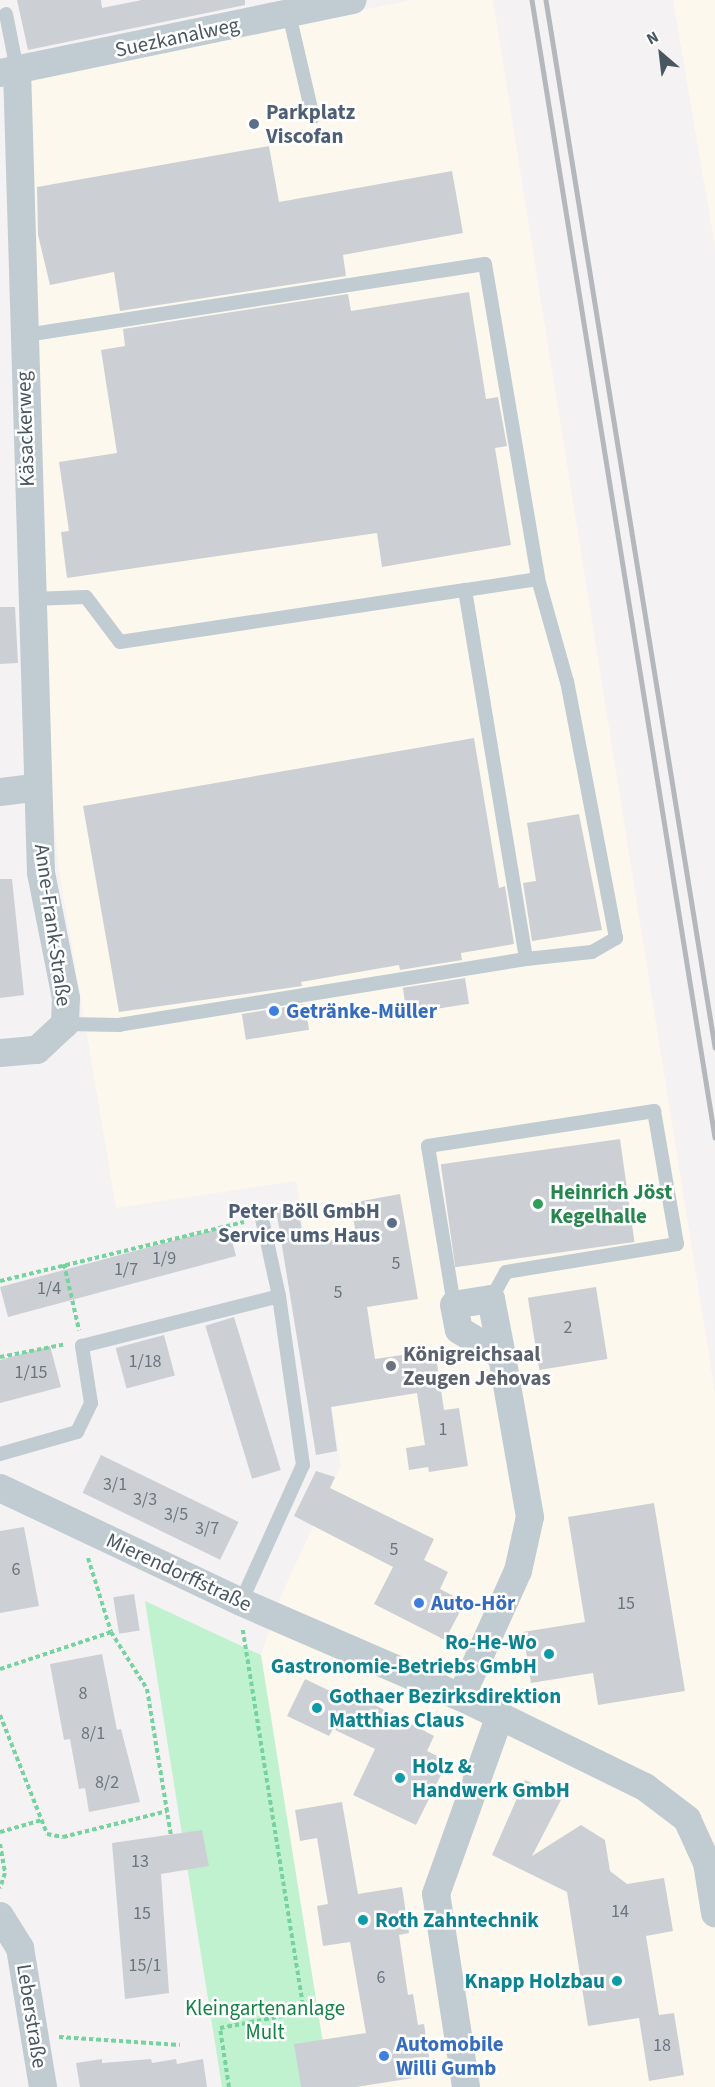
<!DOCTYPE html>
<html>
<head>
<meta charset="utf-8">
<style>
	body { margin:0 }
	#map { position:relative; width:715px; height:2087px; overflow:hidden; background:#f4f2f2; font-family:"Source Sans 3",sans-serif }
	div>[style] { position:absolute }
	.commercial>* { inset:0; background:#fdf8ed }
	.green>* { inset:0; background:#c0f2d0 }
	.building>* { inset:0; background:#ccd0d5; transform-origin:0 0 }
	.path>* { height:4px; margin-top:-2px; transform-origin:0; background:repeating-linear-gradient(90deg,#76d39f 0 4.5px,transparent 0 7.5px) }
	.lane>* { height:14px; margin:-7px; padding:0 7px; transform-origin:7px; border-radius:7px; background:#c0cbd2 }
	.street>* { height:28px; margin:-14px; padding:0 14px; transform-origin:14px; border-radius:14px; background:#c0cbd2 }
	.rail>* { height:4.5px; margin:-2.25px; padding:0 2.25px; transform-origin:2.25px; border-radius:2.25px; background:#b4b8bd }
	.dots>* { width:16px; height:16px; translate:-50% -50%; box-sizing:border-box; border:3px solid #fff; border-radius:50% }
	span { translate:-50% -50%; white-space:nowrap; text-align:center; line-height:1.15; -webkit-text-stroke:5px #fff; paint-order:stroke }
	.number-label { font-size:18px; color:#6a757e }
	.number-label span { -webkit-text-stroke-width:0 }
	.street-label { font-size:21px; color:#495761 }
	.service-label { font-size:21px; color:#4e5e75; font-weight:700 }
	.left { translate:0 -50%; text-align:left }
	.right { translate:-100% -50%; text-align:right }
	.shop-label { font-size:21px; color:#366cbe; font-weight:700 }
	.leisure-label { font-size:21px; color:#27864d; font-weight:700 }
	.worship-label { font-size:21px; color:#5b616d; font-weight:700 }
	.culture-label { font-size:21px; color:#0d838f; font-weight:700 }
	.park-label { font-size:21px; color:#138343 }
	.north { position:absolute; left:631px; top:24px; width:60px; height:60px; -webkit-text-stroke:4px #fff; paint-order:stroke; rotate:332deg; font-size:16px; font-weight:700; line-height:24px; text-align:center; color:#495761 }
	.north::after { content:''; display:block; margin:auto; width:21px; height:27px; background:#495761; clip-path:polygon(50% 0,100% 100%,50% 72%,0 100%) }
</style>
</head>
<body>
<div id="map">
	<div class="commercial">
		<i style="clip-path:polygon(412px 0,493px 0,715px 1393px,715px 2087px,330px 2087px,261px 1655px,280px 1598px,341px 1465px,296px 1181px,116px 1208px,59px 869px,32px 598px,26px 77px)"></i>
		<i style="clip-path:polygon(673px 0,715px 0,715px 247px)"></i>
	</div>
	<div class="green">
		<i style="clip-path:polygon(145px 1601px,261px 1655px,330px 2087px,222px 2087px)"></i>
	</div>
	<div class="building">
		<i style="clip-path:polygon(17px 0,101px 0,102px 8px,142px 0,245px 0,245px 5px,28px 50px)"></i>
		<i style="clip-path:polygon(269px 146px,279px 202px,452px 171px,463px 233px,343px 255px,346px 276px,120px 311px,114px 272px,50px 285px,38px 235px,37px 187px)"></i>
		<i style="clip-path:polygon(469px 292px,486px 399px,498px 397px,507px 446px,495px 448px,511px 545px,382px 567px,377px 533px,67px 578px,61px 532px,69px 531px,59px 462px,117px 453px,101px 350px,125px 346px,123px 329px,348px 294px,351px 311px)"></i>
		<i style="clip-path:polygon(0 607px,15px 607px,18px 663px,0 664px)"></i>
		<i style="clip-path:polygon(474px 738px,499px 888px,505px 886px,514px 944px,461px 953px,462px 960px,400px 970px,399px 965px,301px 982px,302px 986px,119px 1012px,83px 806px)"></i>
		<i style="clip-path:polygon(579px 814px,602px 930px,532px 941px,523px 883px,536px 881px,527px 823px)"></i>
		<i style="clip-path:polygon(0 879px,12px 879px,24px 995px,0 998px)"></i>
		<i style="left:465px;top:978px;width:26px;height:63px;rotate:81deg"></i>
		<i style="left:305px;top:1004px;width:26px;height:64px;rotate:81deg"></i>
		<i style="left:620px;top:1139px;width:104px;height:181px;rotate:82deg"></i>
		<i style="clip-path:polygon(400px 1194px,418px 1299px,367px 1307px,375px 1359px,435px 1350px,444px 1410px,459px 1408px,468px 1466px,429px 1472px,428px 1467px,409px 1470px,406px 1448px,425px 1445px,417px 1393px,331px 1407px,337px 1451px,316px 1455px,276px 1209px,298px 1206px,304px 1244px,356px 1236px,351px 1203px)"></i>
		<i style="left:228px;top:1226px;width:31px;height:236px;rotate:75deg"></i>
		<i style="left:596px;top:1287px;width:73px;height:69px;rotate:81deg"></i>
		<i style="left:234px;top:1317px;width:160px;height:30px;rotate:73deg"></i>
		<i style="left:164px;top:1335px;width:42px;height:50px;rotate:75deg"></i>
		<i style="clip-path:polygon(50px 1346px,61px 1387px,0 1403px,0 1360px)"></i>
		<i style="left:101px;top:1455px;width:153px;height:42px;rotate:26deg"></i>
		<i style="clip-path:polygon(316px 1471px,335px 1477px,330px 1488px,434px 1539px,424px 1560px,448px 1572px,440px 1589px,465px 1602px,445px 1640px,374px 1604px,393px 1567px,294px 1516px)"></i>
		<i style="clip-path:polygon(654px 1503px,685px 1691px,598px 1705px,593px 1673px,531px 1683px,523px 1632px,585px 1622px,568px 1517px)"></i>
		<i style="clip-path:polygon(24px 1527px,39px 1606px,0 1613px,0 1531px)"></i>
		<i style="left:134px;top:1594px;width:37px;height:21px;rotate:81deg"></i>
		<i style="clip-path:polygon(102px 1654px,117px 1730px,121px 1729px,140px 1802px,89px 1812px,85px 1788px,79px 1789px,70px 1739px,64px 1740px,50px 1664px)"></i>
		<i style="clip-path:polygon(305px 1679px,347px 1699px,350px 1692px,434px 1736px,427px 1751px,448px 1761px,416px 1825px,353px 1795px,375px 1749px,333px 1729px,329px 1736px,287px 1716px)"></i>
		<i style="clip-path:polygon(525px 1780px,562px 1798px,532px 1856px,581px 1825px,605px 1840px,610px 1871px,627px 1884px,664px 1878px,673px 1931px,646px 1936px,659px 2015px,674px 2013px,684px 2075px,649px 2081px,639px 2018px,588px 2026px,567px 1892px,492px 1855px)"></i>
		<i style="clip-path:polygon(342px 1802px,358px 1894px,402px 1887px,409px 1933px,399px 1935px,408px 1995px,413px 1994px,418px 2025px,424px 2024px,432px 2075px,356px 2087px,301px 2087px,294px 2044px,366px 2033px,350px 1942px,323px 1946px,317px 1906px,328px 1904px,317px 1838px,300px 1841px,295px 1810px)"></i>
		<i style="clip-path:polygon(202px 1830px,209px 1866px,161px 1874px,169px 1993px,125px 1999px,112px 1843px)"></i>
		<i style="clip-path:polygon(102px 2059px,102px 2063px,151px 2059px,152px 2063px,176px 2059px,177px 2064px,203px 2059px,207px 2087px,80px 2087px,76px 2063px)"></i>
	</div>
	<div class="path">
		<i style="left:64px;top:1264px;width:68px;rotate:77.2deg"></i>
		<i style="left:0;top:1281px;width:251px;rotate:-13.6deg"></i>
		<i style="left:0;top:1357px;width:67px;rotate:-11.1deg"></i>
		<i style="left:88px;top:1558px;width:77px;rotate:72.7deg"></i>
		<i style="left:111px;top:1632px;width:67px;rotate:57.7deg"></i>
		<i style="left:147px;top:1689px;width:148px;rotate:80.7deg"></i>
		<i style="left:0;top:1669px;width:117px;rotate:-18.4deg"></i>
		<i style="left:0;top:1715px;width:128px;rotate:68.4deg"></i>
		<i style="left:47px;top:1834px;width:16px;rotate:11deg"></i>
		<i style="left:63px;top:1837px;width:107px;rotate:-14deg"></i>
		<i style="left:0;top:1832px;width:44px;rotate:-15.9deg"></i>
		<i style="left:0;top:1844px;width:29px;rotate:80deg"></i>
		<i style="left:5px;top:1873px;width:16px;rotate:108deg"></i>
		<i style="left:59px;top:2037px;width:121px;rotate:3.8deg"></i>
		<i style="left:229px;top:2087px;width:60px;rotate:-98.7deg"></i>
		<i style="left:220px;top:2028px;width:86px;rotate:-10.8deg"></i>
		<i style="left:304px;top:2012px;width:387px;rotate:-99.1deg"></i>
	</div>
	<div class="lane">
		<i style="left:6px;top:14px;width:57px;rotate:78.9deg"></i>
		<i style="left:289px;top:14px;width:106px;rotate:76.9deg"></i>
		<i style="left:39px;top:333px;width:451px;rotate:-8.8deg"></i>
		<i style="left:485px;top:264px;width:319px;rotate:80.4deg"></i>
		<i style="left:538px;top:579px;width:74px;rotate:171.4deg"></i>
		<i style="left:32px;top:599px;width:54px;rotate:-2.1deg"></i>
		<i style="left:86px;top:597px;width:56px;rotate:52.9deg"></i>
		<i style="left:120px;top:642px;width:349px;rotate:-8.6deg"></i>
		<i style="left:465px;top:590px;width:374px;rotate:80.6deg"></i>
		<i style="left:526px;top:959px;width:411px;rotate:170.8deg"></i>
		<i style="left:120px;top:1025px;width:55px;rotate:-179deg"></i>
		<i style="left:526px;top:959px;width:66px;rotate:-6.1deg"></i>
		<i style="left:592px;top:952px;width:28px;rotate:-30deg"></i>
		<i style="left:616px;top:938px;width:261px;rotate:-100.8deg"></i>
		<i style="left:567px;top:682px;width:107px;rotate:-105.7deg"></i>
		<i style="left:454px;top:1305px;width:161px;rotate:-99.3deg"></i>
		<i style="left:428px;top:1146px;width:229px;rotate:-8.8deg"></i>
		<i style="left:654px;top:1111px;width:135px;rotate:80.2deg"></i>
		<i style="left:677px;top:1244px;width:173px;rotate:170.7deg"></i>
		<i style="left:506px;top:1272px;width:31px;rotate:119deg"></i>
		<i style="left:0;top:1454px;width:80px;rotate:-15.9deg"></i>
		<i style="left:77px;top:1432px;width:32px;rotate:-64deg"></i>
		<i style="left:91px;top:1403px;width:58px;rotate:-99deg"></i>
		<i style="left:82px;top:1346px;width:203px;rotate:-14.2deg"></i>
		<i style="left:241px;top:1602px;width:150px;rotate:-65.7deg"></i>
		<i style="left:303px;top:1465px;width:171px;rotate:-98.1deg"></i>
		<i style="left:279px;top:1296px;width:79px;rotate:-102.4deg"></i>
	</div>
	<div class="street">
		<i style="left:0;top:73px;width:360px;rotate:-11.7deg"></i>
		<i style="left:0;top:792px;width:38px;rotate:-7deg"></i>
		<i style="left:0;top:1053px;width:37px;rotate:-5deg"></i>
		<i style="left:37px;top:1050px;width:38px;rotate:-43deg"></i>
		<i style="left:65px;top:1024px;width:26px;rotate:-88deg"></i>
		<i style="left:66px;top:998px;width:127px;rotate:-101.3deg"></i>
		<i style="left:41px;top:873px;width:803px;rotate:-91.71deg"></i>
		<i style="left:0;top:1488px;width:267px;rotate:25.3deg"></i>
		<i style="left:241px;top:1602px;width:240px;rotate:23.4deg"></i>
		<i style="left:461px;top:1697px;width:205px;rotate:26.1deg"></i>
		<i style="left:645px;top:1787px;width:53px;rotate:37.3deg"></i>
		<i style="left:687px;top:1819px;width:48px;rotate:65.6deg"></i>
		<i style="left:707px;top:1863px;width:51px;rotate:80.9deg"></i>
		<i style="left:461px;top:1697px;width:138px;rotate:-65.7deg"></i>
		<i style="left:518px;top:1571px;width:55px;rotate:-77.5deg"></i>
		<i style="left:530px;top:1517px;width:163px;rotate:-99.9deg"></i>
		<i style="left:502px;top:1356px;width:58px;rotate:-100.9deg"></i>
		<i style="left:491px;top:1299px;width:37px;rotate:171deg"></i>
		<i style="left:454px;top:1305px;width:25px;rotate:79deg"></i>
		<i style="left:459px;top:1330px;width:50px;rotate:31.2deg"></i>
		<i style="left:0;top:1916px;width:38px;rotate:58deg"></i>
		<i style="left:20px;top:1948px;width:141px;rotate:80.6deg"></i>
		<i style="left:466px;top:2087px;width:195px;rotate:-98.8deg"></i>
		<i style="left:436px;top:1894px;width:187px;rotate:-70.3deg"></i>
	</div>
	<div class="rail">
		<i style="left:532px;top:0;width:1152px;rotate:80.86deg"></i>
		<i style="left:546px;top:0;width:1061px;rotate:80.83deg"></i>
	</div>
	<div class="dots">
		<i style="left:254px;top:124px;background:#5c6f8a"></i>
		<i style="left:274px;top:1011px;background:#3f7fe0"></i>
		<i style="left:538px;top:1204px;background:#2e9e5b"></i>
		<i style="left:392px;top:1223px;background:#5c6f8a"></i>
		<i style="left:391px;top:1366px;background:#6b7280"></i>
		<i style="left:419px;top:1603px;background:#3f7fe0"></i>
		<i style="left:549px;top:1654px;background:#0f9aa8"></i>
		<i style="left:317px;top:1708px;background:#0f9aa8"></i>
		<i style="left:400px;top:1778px;background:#0f9aa8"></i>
		<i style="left:363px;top:1920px;background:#0f9aa8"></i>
		<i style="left:617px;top:1981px;background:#0f9aa8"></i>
		<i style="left:384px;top:2056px;background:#3f7fe0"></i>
	</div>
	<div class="number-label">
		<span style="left:164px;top:1259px">1/9</span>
		<span style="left:396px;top:1264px">5</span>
		<span style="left:126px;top:1270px">1/7</span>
		<span style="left:49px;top:1289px">1/4</span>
		<span style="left:338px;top:1293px">5</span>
		<span style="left:568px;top:1328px">2</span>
		<span style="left:145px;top:1362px">1/18</span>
		<span style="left:31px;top:1373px">1/15</span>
		<span style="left:443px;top:1430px">1</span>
		<span style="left:115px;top:1485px">3/1</span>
		<span style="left:145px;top:1500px">3/3</span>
		<span style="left:176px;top:1515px">3/5</span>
		<span style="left:207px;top:1529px">3/7</span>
		<span style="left:394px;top:1550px">5</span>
		<span style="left:16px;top:1570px">6</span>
		<span style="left:626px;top:1604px">15</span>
		<span style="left:83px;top:1694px">8</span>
		<span style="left:93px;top:1734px">8/1</span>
		<span style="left:107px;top:1783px">8/2</span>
		<span style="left:140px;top:1862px">13</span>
		<span style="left:620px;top:1912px">14</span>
		<span style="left:142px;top:1914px">15</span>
		<span style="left:145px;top:1966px">15/1</span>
		<span style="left:381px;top:1978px">6</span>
		<span style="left:662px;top:2046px">18</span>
	</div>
	<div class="street-label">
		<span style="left:177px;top:37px;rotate:-12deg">Suezkanalweg</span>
		<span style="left:25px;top:429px;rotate:-92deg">Käsackerweg</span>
		<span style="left:53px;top:925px;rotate:82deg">Anne-Frank-Straße</span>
		<span style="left:179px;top:1572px;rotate:25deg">Mierendorffstraße</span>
		<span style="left:32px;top:2016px;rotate:81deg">Leberstraße</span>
	</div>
	<div class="service-label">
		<span class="left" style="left:266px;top:124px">Parkplatz<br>Viscofan</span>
		<span class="right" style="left:380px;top:1223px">Peter Böll GmbH<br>Service ums Haus</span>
	</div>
	<div class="shop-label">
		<span class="left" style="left:286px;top:1011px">Getränke-Müller</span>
		<span class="left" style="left:431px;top:1603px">Auto-Hör</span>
		<span class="left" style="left:396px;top:2056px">Automobile<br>Willi Gumb</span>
	</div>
	<div class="leisure-label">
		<span class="left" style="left:550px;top:1204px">Heinrich Jöst<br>Kegelhalle</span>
	</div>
	<div class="worship-label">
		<span class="left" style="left:403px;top:1366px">Königreichsaal<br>Zeugen Jehovas</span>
	</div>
	<div class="culture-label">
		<span class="right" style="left:537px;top:1654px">Ro-He-Wo<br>Gastronomie-Betriebs GmbH</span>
		<span class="left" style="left:329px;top:1708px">Gothaer Bezirksdirektion<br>Matthias Claus</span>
		<span class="left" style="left:412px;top:1778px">Holz &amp;<br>Handwerk GmbH</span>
		<span class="left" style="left:375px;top:1920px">Roth Zahntechnik</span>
		<span class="right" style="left:605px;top:1981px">Knapp Holzbau</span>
	</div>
	<div class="park-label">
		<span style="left:265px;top:2020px">Kleingartenanlage<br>Mult</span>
	</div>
	<div class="north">N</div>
</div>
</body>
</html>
